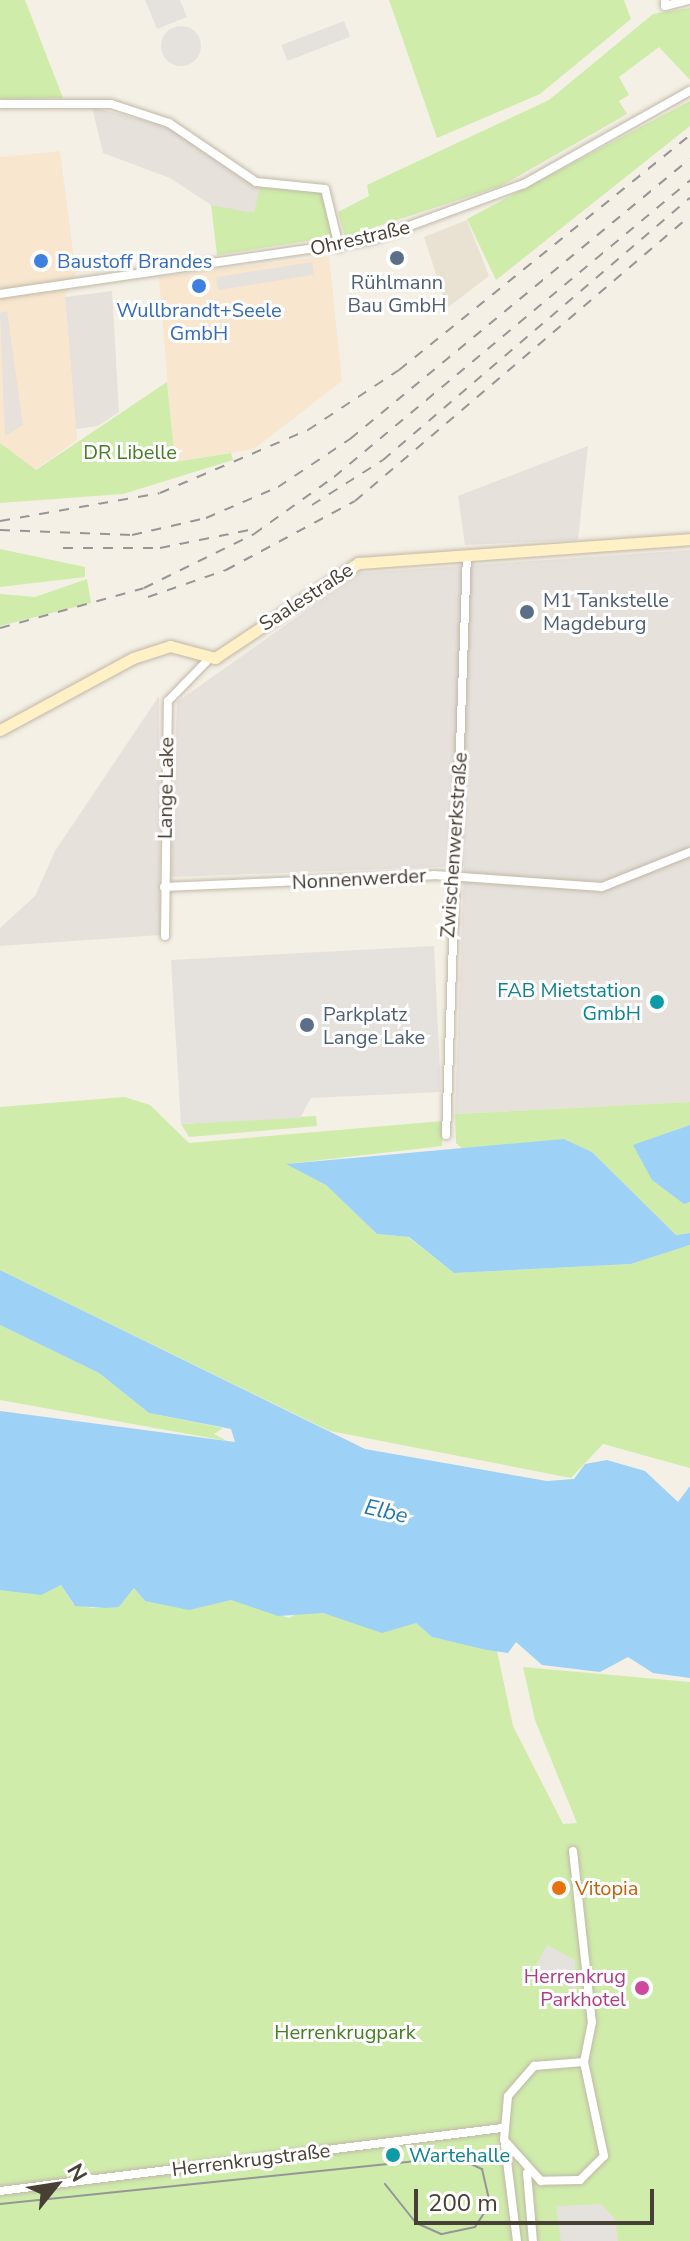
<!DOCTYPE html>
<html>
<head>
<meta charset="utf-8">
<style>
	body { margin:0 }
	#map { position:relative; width:690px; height:2241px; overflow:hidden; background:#f4f0e6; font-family:"Nunito Sans",sans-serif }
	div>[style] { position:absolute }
	.residential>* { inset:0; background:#e9e2d3 }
	.commercial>* { inset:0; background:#f8e6cf }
	.industrial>* { inset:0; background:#e6e1db }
	.green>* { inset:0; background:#cfecab }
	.parking>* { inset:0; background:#e5e2de; transform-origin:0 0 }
	.round { border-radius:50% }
	.water>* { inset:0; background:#9dd2f6 }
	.roads { filter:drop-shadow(0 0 2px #c1b8a7) drop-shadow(0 0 2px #c1b8a7) }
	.minor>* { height:8px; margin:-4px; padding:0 4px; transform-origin:4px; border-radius:4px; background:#fff }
	.secondary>* { height:11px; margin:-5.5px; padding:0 5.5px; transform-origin:5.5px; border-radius:5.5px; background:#fff0c5 }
	.tram>* { height:2px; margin:-1px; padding:0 1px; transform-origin:1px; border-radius:1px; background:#969696 }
	.rail>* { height:2px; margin-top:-1px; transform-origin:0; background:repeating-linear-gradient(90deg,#969696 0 10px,transparent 0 20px) }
	.dots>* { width:22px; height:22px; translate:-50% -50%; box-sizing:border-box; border:4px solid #fff; border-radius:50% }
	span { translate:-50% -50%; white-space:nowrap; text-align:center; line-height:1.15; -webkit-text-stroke:6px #fff; paint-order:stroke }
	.street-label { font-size:20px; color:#484034 }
	.shop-label { font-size:20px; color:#366cbe }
	.left { translate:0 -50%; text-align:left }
	.service-label { font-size:20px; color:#4e5e75 }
	.park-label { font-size:20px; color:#467e23 }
	.culture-label { font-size:20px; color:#0d838f }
	.right { translate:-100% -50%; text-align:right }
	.food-label { font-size:20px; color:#c56008 }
	.hotel-label { font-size:20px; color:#b23c85 }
	.water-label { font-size:22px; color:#2379b4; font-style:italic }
	.north { position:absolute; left:16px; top:2145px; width:80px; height:80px; -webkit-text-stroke:6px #fff; paint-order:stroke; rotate:60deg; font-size:22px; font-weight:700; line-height:32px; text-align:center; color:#484034 }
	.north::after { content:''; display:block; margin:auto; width:28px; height:36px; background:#484034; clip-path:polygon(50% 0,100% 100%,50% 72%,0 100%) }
	.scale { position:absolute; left:414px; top:2189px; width:240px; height:36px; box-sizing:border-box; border:4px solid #484034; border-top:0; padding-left:10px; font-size:24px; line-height:28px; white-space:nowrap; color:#484034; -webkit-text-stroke:6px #fff; paint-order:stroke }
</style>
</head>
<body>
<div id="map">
	<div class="residential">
		<i style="clip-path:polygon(467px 220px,489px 276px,447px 308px,424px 237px)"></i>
	</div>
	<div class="commercial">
		<i style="clip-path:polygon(60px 151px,76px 274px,65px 297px,77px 440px,35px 470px,0 443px,0 157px)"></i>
		<i style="clip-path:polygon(329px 256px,342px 381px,254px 449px,174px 462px,159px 277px)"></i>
	</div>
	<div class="industrial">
		<i style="clip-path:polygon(92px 107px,169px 127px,260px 187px,255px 214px,211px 205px,170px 178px,103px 153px)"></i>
		<i style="clip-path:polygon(112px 291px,119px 412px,98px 426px,76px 429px,65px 297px)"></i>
		<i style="clip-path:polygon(7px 311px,23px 425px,5px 436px,0 313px)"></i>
		<i style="clip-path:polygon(588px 446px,578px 540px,465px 545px,458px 496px)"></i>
		<i style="clip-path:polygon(690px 550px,690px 1102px,455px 1114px,464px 866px,171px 877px,177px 702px,359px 573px)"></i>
		<i style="clip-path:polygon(159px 696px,160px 935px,0 946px,0 928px,35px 896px,55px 851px)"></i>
	</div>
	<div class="green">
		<i style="clip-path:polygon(0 0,25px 0,63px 98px,0 99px)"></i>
		<i style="clip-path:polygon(389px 0,624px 0,631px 19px,540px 94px,437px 138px)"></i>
		<i style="clip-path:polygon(690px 8px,690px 80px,659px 47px,619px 77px,629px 95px,619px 101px,627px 114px,501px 186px,345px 237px,338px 212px,369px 196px,367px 185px,549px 100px,653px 14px)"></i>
		<i style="clip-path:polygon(690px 101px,690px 126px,496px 280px,467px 219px)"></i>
		<i style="clip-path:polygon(260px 187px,323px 192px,334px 237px,217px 255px,211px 205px,254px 213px)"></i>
		<i style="clip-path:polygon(167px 382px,175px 462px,231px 453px,233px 460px,123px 494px,0 503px,0 443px,36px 470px)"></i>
		<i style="clip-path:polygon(0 549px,85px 567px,85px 577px,0 587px)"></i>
		<i style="clip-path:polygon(87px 579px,91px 603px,0 626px,0 594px,35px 597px)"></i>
		<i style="clip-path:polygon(125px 1097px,150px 1105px,189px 1143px,443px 1121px,442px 1146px,287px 1164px,326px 1185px,377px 1234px,408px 1237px,454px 1273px,631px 1264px,690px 1245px,690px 1468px,603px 1444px,571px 1478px,330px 1431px,0 1270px,0 1107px)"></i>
		<i style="clip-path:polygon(690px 1102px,690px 1125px,634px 1146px,684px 1204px,690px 1202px,690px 1233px,676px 1235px,592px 1152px,564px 1139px,466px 1152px,456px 1143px,455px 1114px)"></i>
		<i style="clip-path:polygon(316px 1116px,317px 1126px,189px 1137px,181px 1124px)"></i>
		<i style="clip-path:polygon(0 1325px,99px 1373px,149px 1413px,223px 1428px,214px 1434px,227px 1441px,0 1400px)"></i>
		<i style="clip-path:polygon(61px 1585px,73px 1604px,92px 1608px,119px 1607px,134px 1588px,145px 1601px,164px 1603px,231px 1600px,289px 1618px,302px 1611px,416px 1623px,432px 1637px,497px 1651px,513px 1726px,563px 1824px,577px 1823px,535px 1720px,523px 1667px,690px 1682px,690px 2241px,0 2241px,0 1590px)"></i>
	</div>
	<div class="parking">
		<i style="clip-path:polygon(145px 0,180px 0,187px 17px,157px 29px)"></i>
		<i style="left:344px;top:21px;width:17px;height:67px;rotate:69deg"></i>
		<i class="round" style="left:161px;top:26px;width:40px;height:40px"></i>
		<i style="left:312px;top:262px;width:13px;height:97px;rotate:81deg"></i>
		<i style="clip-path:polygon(434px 946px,441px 1092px,311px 1098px,300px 1118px,181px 1124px,171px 960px)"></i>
		<i style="clip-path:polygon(547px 1945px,575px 1960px,576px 1990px,534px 1969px)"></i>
		<i style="clip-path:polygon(601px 2204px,615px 2219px,618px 2241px,561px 2241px,556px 2206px)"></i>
	</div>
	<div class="water">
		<i style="clip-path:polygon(690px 1125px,690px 1202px,684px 1204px,652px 1180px,633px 1145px)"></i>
		<i style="clip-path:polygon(564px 1139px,592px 1152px,676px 1235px,690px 1233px,690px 1245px,631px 1264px,454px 1273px,409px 1237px,377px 1234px,326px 1185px,286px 1164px)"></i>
		<i style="clip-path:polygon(0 1270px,365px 1449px,547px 1481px,574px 1479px,585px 1464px,607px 1460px,645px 1471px,678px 1502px,690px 1486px,690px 1678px,653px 1673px,628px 1657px,600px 1672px,542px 1665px,516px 1642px,508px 1653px,487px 1650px,432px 1637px,416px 1623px,382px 1633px,323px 1613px,278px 1616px,231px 1600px,189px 1610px,145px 1601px,134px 1588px,119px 1607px,106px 1608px,75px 1606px,61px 1585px,41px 1595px,0 1590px,0 1411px,235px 1442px,231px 1429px,149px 1413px,99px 1373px,0 1325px)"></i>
	</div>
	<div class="roads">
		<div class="minor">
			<i style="left:665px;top:0;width:6px;rotate:90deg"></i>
			<i style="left:665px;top:6px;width:25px;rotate:-14deg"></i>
			<i style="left:0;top:104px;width:111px"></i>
			<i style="left:111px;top:104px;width:61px;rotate:18.1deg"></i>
			<i style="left:169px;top:123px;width:105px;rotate:34.1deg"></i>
			<i style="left:256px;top:182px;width:69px;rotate:5.8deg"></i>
			<i style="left:325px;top:189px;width:60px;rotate:76.4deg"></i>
			<i style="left:0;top:294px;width:375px;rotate:-8.3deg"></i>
			<i style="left:371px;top:240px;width:163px;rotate:-20.1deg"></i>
			<i style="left:524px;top:184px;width:190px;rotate:-29.3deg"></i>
			<i style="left:164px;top:887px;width:270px;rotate:-2.5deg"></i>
			<i style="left:434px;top:875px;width:168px;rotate:4.1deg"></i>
			<i style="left:602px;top:887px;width:95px;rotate:-21.7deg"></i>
			<i style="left:165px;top:936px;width:235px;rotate:-89.3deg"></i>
			<i style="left:168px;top:701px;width:60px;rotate:-45.7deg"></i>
			<i style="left:446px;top:1135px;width:580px;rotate:-87.93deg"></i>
			<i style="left:573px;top:1851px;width:172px;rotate:83.7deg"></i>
			<i style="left:592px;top:2022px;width:41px;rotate:101.3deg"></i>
			<i style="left:584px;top:2062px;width:96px;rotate:78deg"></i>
			<i style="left:604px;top:2156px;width:34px;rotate:135deg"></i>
			<i style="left:580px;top:2180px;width:39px;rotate:179deg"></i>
			<i style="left:541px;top:2181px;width:55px;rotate:-132.1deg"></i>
			<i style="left:504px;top:2140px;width:44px;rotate:-84.8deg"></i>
			<i style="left:508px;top:2096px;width:40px;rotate:-49deg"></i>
			<i style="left:534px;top:2066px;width:50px;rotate:-4.6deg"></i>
			<i style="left:505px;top:2145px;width:97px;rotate:82.9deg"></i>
			<i style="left:527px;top:2173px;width:68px;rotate:85deg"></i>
			<i style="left:0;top:2191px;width:506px;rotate:-7.15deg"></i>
		</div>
		<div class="secondary">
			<i style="left:0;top:730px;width:151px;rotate:-28.4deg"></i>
			<i style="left:133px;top:658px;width:39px;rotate:-18deg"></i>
			<i style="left:170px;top:646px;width:47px;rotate:14.9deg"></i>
			<i style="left:215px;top:658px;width:172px;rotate:-33.6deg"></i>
			<i style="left:358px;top:563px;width:333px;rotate:-4.1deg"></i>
		</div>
	</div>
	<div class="tram">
		<i style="left:0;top:2204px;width:458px;rotate:-5.9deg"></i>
		<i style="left:456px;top:2157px;width:29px;rotate:25deg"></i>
		<i style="left:482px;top:2169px;width:36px;rotate:77deg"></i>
		<i style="left:490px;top:2204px;width:27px;rotate:123deg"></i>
		<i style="left:475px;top:2227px;width:35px;rotate:168deg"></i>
		<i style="left:441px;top:2234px;width:27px;rotate:-156deg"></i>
		<i style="left:416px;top:2223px;width:50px;rotate:-128.5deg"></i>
	</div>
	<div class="rail">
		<i style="left:312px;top:505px;width:84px;rotate:-32.4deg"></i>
		<i style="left:383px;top:460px;width:404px;rotate:-40.5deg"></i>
		<i style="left:0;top:521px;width:162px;rotate:-9.9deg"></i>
		<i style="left:160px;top:493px;width:161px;rotate:-23.1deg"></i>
		<i style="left:308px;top:430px;width:109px;rotate:-33.4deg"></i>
		<i style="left:399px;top:370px;width:374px;rotate:-38.9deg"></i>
		<i style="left:0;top:530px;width:132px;rotate:2.2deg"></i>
		<i style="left:132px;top:535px;width:76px;rotate:-12.9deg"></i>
		<i style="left:206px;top:518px;width:78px;rotate:-23.3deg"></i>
		<i style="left:278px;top:487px;width:87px;rotate:-33.7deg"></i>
		<i style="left:350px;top:439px;width:440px;rotate:-39.5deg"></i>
		<i style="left:63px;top:548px;width:97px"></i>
		<i style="left:160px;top:548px;width:91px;rotate:-11.4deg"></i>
		<i style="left:148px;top:597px;width:83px;rotate:-19.1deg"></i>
		<i style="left:226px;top:570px;width:146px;rotate:-28.1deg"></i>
		<i style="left:355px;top:501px;width:440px;rotate:-40.4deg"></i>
		<i style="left:0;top:628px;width:149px;rotate:-15.5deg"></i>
		<i style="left:144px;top:588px;width:123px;rotate:-26.1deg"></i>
		<i style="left:254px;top:534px;width:98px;rotate:-35.5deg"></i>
		<i style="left:334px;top:477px;width:464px;rotate:-39.8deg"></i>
	</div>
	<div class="dots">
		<i style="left:397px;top:258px;background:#5c6f8a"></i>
		<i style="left:41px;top:261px;background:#3f7fe0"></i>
		<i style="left:199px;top:286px;background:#3f7fe0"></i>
		<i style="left:527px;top:612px;background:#5c6f8a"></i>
		<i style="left:657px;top:1002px;background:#0f9aa8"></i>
		<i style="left:307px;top:1025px;background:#5c6f8a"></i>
		<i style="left:559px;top:1888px;background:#e8710a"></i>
		<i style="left:642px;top:1988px;background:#d1479c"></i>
		<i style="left:393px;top:2155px;background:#0f9aa8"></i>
	</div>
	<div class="street-label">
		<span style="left:360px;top:238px;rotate:-13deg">Ohrestraße</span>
		<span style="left:306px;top:597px;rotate:-33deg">Saalestraße</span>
		<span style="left:166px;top:788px;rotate:-89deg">Lange Lake</span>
		<span style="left:454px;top:845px;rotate:-86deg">Zwischenwerkstraße</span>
		<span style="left:359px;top:879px;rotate:-3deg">Nonnenwerder</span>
		<span style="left:251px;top:2160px;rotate:-7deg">Herrenkrugstraße</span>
	</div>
	<div class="shop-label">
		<span class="left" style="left:57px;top:261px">Baustoff Brandes</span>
		<span style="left:199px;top:322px">Wullbrandt+Seele<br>GmbH</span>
	</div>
	<div class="service-label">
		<span style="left:397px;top:294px">Rühlmann<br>Bau GmbH</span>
		<span class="left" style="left:543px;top:612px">M1 Tankstelle<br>Magdeburg</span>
		<span class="left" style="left:323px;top:1026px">Parkplatz<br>Lange Lake</span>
	</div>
	<div class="park-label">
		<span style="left:130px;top:452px">DR Libelle</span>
		<span style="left:345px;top:2032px">Herrenkrugpark</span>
	</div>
	<div class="culture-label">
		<span class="right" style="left:641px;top:1002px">FAB Mietstation<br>GmbH</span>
		<span class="left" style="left:409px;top:2155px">Wartehalle</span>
	</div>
	<div class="food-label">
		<span class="left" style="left:575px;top:1888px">Vitopia</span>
	</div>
	<div class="hotel-label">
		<span class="right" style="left:626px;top:1988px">Herrenkrug<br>Parkhotel</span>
	</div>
	<div class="water-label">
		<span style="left:386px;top:1512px;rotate:13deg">Elbe</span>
	</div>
	<div class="north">N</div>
	<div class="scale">200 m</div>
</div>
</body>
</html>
